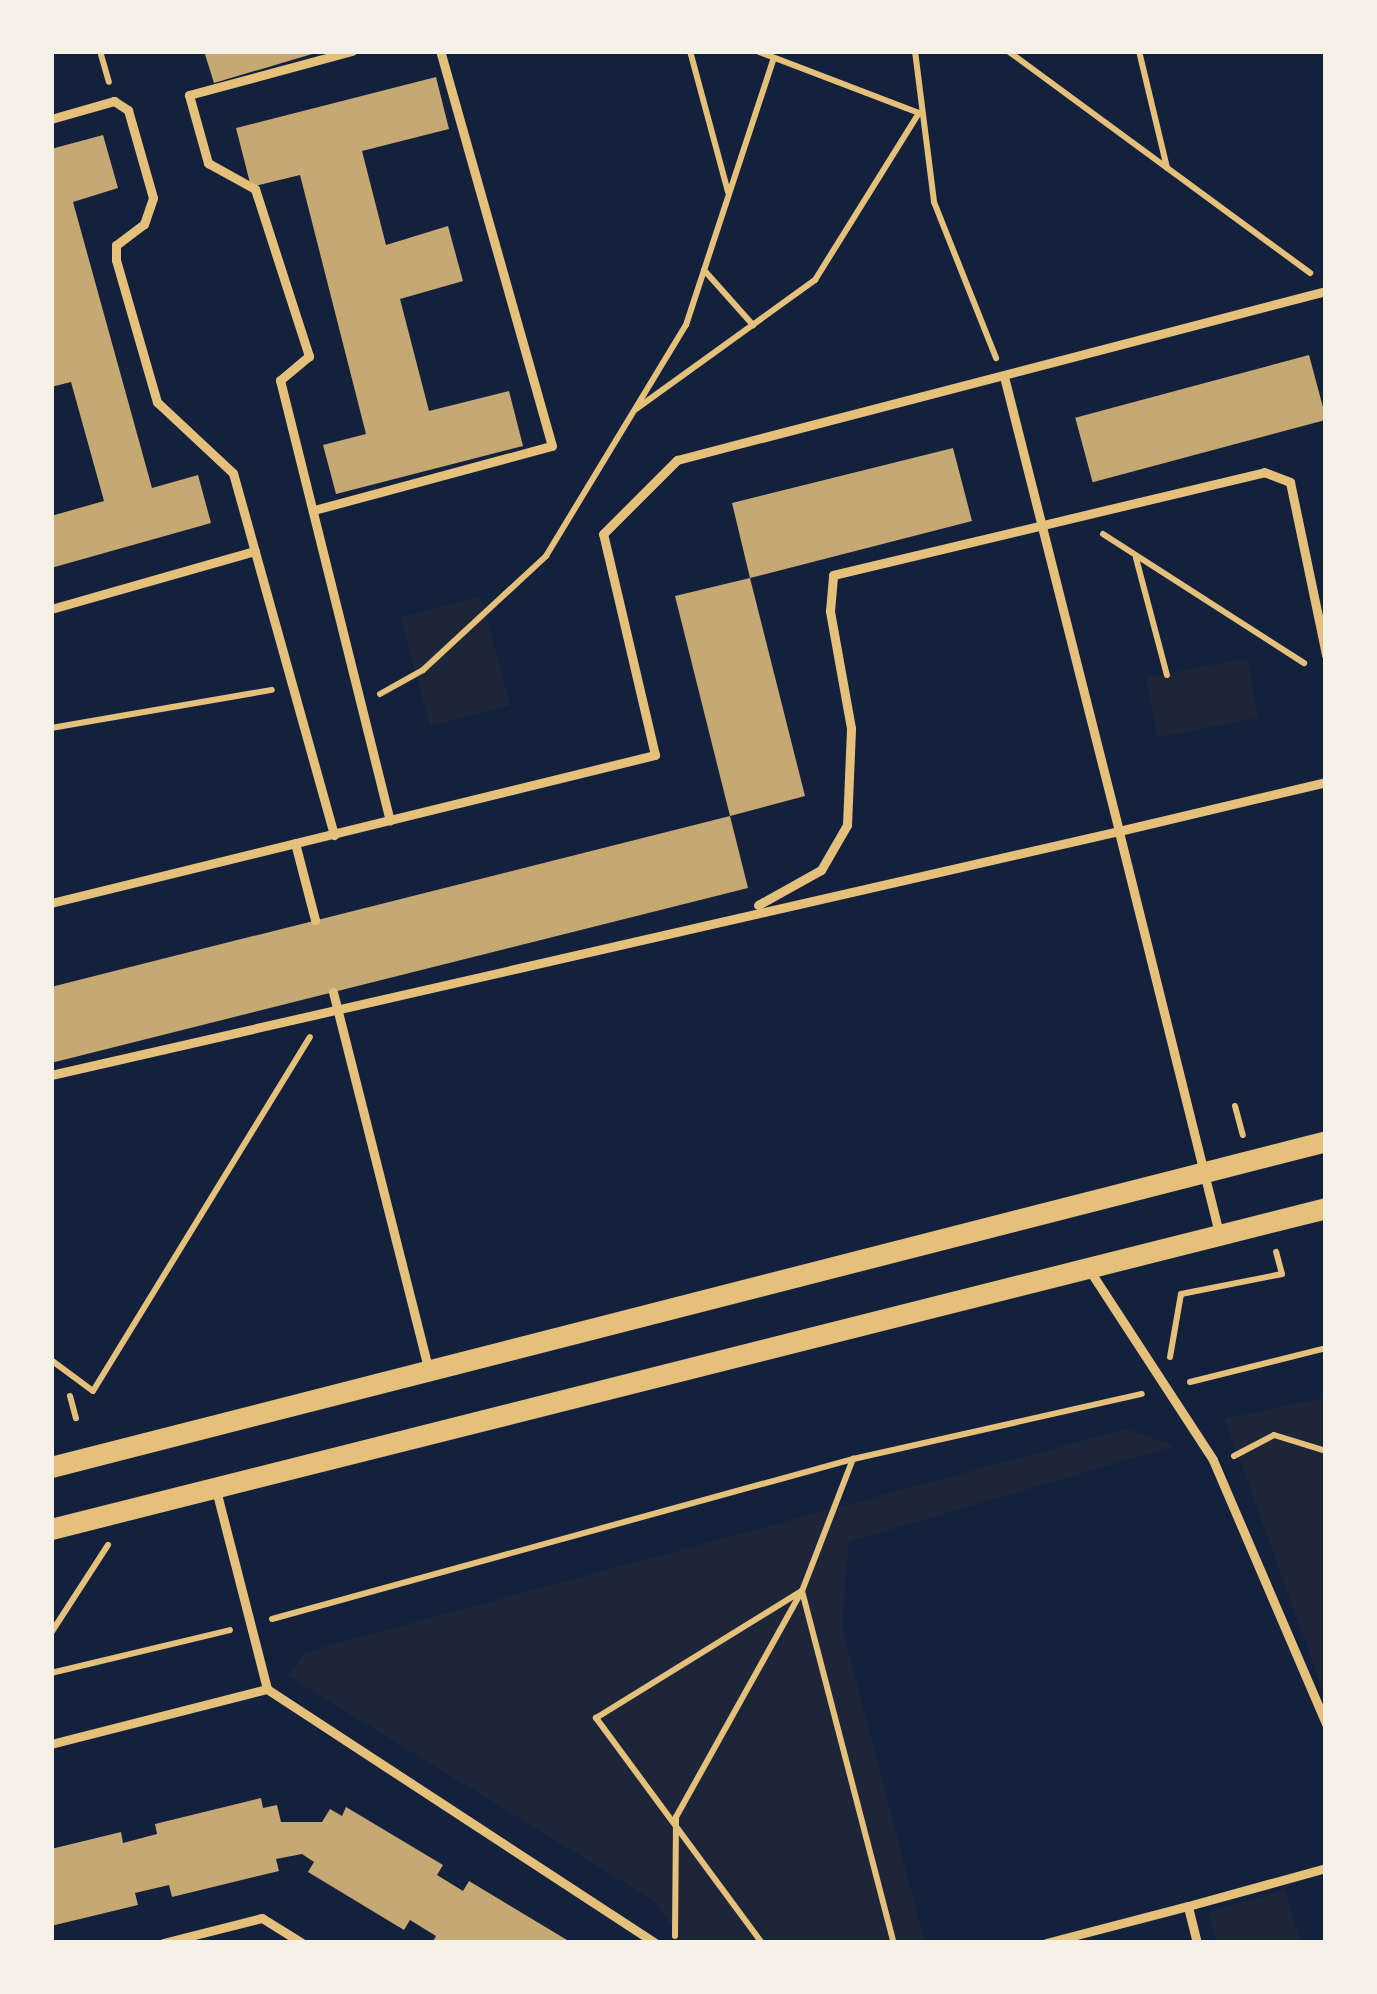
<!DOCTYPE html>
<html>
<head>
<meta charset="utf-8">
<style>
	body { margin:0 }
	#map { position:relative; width:1377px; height:1994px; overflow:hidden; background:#14213d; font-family:"Alegreya Sans",sans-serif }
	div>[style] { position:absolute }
	.green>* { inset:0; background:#1d2539; transform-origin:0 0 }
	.building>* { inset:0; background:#c6a872; transform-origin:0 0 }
	.path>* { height:6px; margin:-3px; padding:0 3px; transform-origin:3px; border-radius:3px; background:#e5c07b }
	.service>* { height:9px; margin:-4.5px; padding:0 4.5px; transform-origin:4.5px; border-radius:4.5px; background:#e5c07b }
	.tertiary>* { height:21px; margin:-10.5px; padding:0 10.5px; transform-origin:10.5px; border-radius:10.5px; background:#e5c07b }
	span { translate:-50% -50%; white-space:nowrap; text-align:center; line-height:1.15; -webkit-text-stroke:9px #f6f1e7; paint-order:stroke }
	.frame { position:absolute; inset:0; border:54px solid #f6f1e7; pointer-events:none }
</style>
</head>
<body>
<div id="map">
	<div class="green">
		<i style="left:481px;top:596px;width:113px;height:83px;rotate:75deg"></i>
		<i style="left:1247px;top:658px;width:61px;height:103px;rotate:79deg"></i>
		<i style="clip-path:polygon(1326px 1397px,1326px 1699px,1225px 1419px)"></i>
		<i style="clip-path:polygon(1126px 1429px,1174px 1446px,849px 1542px,842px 1627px,925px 1943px,684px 1943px,654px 1901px,288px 1676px,305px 1652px)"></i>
		<i style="clip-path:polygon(1285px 1890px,1301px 1943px,1217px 1943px,1208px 1912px)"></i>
	</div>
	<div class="building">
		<i style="clip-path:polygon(204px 51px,319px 51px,319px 52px,214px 83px)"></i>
		<i style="clip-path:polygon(436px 77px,449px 129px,362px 151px,386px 245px,448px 226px,463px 281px,400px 299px,429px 411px,509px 391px,523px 446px,336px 494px,323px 445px,366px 434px,300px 175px,251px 187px,236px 128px)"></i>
		<i style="clip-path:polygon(103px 135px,118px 188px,73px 202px,152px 488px,198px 475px,211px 523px,51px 568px,51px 516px,104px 501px,71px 382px,51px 387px,51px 149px)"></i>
		<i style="left:1309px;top:355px;width:67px;height:242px;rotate:75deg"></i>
		<i style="clip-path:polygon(953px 448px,972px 521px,750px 578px,805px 796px,730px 816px,748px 888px,51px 1063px,51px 987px,730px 816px,675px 596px,750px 578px,732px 503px)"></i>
		<i style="clip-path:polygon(261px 1798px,263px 1808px,277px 1805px,281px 1822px,322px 1822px,330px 1809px,342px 1816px,346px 1807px,443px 1865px,437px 1875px,463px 1891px,469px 1881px,567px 1940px,432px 1943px,436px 1936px,410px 1920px,404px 1930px,308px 1872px,314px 1862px,302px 1854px,276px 1859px,279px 1871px,172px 1897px,169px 1885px,135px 1893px,138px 1905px,51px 1926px,51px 1849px,121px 1832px,123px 1843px,157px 1834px,155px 1824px)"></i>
	</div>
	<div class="path">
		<i style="left:100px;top:51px;width:32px;rotate:74deg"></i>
		<i style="left:690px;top:51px;width:146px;rotate:74.9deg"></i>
		<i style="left:915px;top:51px;width:152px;rotate:82.8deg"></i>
		<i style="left:934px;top:202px;width:168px;rotate:68.3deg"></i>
		<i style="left:1008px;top:51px;width:375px;rotate:36.3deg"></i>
		<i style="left:1139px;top:51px;width:120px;rotate:76.5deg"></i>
		<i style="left:704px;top:270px;width:74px;rotate:48.3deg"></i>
		<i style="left:636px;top:409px;width:221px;rotate:-35.8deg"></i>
		<i style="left:815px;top:280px;width:197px;rotate:-58.1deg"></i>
		<i style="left:919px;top:113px;width:173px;rotate:-159.1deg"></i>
		<i style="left:1103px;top:534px;width:239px;rotate:32.7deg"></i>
		<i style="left:1136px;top:558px;width:121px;rotate:75.2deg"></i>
		<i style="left:380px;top:694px;width:49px;rotate:-29.2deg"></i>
		<i style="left:423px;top:670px;width:168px;rotate:-42.8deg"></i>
		<i style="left:546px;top:556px;width:270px;rotate:-58.8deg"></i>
		<i style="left:686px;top:325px;width:279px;rotate:-71.8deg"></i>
		<i style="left:51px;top:728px;width:224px;rotate:-9.8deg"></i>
		<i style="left:1235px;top:1106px;width:30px;rotate:75deg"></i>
		<i style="left:1170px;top:1357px;width:64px;rotate:-80.1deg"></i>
		<i style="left:1181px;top:1294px;width:103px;rotate:-11.2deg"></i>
		<i style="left:1282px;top:1274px;width:23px;rotate:-105deg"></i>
		<i style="left:51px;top:1360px;width:52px;rotate:36.4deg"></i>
		<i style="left:93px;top:1391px;width:415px;rotate:-58.5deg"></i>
		<i style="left:1190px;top:1382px;width:140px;rotate:-14deg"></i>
		<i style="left:70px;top:1396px;width:23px;rotate:75deg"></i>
		<i style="left:1234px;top:1456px;width:45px;rotate:-27.7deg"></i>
		<i style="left:1274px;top:1435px;width:54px;rotate:17.1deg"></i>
		<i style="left:272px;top:1619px;width:603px;rotate:-15.4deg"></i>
		<i style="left:853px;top:1459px;width:296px;rotate:-12.7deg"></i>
		<i style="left:51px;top:1633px;width:105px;rotate:-57.1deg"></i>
		<i style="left:51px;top:1673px;width:184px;rotate:-13.5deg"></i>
		<i style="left:675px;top:1936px;width:119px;rotate:-89.5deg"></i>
		<i style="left:676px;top:1817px;width:259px;rotate:-60.9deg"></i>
		<i style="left:802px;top:1591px;width:142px;rotate:-68.9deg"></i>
		<i style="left:762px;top:1943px;width:280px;rotate:-126.4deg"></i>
		<i style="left:596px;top:1718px;width:242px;rotate:-31.7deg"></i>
		<i style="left:802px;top:1591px;width:364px;rotate:75.4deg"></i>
	</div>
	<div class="service">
		<i style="left:352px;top:51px;width:169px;rotate:164.9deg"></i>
		<i style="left:189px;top:95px;width:71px;rotate:74.4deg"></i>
		<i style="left:208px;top:163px;width:54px;rotate:29deg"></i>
		<i style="left:255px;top:189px;width:176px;rotate:72.1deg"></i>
		<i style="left:309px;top:356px;width:38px;rotate:140deg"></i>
		<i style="left:280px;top:380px;width:454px;rotate:76deg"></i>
		<i style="left:51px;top:119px;width:66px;rotate:-15.9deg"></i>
		<i style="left:114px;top:101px;width:17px;rotate:33deg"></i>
		<i style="left:128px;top:110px;width:91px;rotate:74.1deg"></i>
		<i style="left:153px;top:198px;width:28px;rotate:109deg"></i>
		<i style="left:144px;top:224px;width:35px;rotate:143deg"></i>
		<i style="left:116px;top:245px;width:15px;rotate:90deg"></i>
		<i style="left:116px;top:260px;width:148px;rotate:73.9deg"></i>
		<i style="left:157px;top:402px;width:104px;rotate:43.1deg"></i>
		<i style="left:233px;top:473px;width:376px;rotate:74.4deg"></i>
		<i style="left:314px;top:510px;width:246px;rotate:-15.1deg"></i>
		<i style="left:552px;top:446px;width:411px;rotate:-105.8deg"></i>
		<i style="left:51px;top:609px;width:212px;rotate:-15.9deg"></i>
		<i style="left:295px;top:843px;width:80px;rotate:75.4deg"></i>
		<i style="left:51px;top:903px;width:622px;rotate:-13.77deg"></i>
		<i style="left:655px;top:755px;width:227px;rotate:-103.2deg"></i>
		<i style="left:603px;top:534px;width:105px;rotate:-45deg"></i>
		<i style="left:677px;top:460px;width:671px;rotate:-14.6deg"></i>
		<i style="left:758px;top:905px;width:72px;rotate:-29.1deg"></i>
		<i style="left:821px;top:870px;width:52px;rotate:-60deg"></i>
		<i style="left:847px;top:825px;width:97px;rotate:-87.6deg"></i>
		<i style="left:851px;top:728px;width:119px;rotate:-100.2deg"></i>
		<i style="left:830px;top:611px;width:36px;rotate:-85deg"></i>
		<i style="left:833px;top:575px;width:443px;rotate:-13.4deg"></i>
		<i style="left:1264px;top:472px;width:28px;rotate:21deg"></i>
		<i style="left:1290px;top:482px;width:177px;rotate:78.2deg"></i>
		<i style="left:333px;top:992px;width:391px;rotate:75.8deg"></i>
		<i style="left:51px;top:1075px;width:1096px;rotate:-12.87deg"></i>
		<i style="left:1119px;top:831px;width:467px;rotate:-104.2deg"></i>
		<i style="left:1219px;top:1233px;width:414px;rotate:-104deg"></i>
		<i style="left:1119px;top:831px;width:213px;rotate:-13.3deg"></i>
		<i style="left:1090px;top:1271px;width:225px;rotate:56.9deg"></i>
		<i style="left:1213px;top:1460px;width:287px;rotate:66.8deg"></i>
		<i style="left:216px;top:1490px;width:205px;rotate:75.6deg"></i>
		<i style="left:51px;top:1744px;width:223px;rotate:-14.3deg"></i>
		<i style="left:267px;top:1689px;width:464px;rotate:33.2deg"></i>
		<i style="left:163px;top:1943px;width:102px;rotate:-14.2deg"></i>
		<i style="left:262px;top:1918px;width:47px;rotate:32deg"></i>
		<i style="left:1046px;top:1943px;width:147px;rotate:-14.6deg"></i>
		<i style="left:1197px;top:1943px;width:38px;rotate:-104deg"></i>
		<i style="left:1188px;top:1906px;width:143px;rotate:-15.4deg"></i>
	</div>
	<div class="tertiary">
		<i style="left:51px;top:1467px;width:1316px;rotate:-14.34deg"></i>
		<i style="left:51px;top:1529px;width:1315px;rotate:-14.13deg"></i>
	</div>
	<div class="frame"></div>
</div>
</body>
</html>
